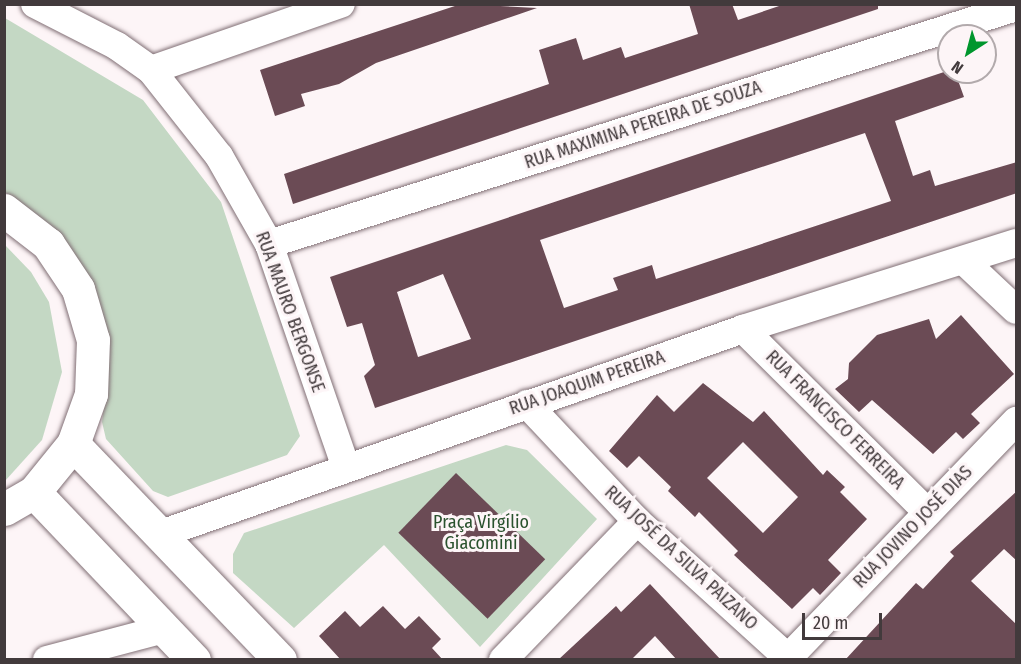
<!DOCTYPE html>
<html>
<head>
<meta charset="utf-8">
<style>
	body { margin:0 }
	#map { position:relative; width:1021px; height:664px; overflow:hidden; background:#fdf5f7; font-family:"Fira Sans Condensed",sans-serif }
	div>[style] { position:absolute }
	.green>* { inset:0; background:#c4d8c4 }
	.building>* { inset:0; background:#6b4b55; transform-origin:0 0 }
	.roads { filter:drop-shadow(0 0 2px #816f75) drop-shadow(0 0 2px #816f75) }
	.street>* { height:28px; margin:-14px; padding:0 14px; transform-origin:14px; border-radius:14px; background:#fff }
	.secondary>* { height:33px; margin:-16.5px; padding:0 16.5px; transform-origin:16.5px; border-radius:16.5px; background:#fff }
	span { translate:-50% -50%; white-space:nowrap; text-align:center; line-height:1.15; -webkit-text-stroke:6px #fdf5f7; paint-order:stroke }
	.street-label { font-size:18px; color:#423a3c }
	.park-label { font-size:18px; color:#2a522e }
	.frame { position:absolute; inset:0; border:6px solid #423a3c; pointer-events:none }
	.north { position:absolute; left:937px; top:24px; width:60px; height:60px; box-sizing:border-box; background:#fdf5f7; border:2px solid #b2aaac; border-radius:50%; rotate:216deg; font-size:16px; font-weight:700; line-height:24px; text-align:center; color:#423a3c }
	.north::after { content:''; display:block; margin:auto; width:21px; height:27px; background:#00962d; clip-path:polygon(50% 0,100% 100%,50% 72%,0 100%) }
	.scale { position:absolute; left:802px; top:613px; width:80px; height:27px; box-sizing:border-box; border:3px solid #423a3c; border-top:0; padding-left:8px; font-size:18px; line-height:21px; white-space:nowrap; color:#423a3c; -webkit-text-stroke:4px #fdf5f7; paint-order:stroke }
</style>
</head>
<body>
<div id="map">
	<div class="green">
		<i style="clip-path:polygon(5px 18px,143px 100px,221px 202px,300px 436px,287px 455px,168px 497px,153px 491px,106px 439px,102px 422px,109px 362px,100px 310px,81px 266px,49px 224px,5px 192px)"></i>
		<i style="clip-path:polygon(5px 245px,31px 272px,49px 302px,62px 372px,42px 440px,5px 481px)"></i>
		<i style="clip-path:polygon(506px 445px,527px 450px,597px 519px,480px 647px,384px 545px,294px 628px,233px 573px,233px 554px,244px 533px)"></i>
	</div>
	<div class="building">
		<i style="clip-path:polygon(461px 4px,537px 8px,376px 63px,339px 84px,301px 94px,305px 106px,275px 116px,260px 70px)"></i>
		<i style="clip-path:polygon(689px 4px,732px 4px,738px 20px,785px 4px,878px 4px,878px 9px,293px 204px,284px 174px,549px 84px,539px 50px,576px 38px,583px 60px,621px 47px,625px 58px,698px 34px)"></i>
		<i style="clip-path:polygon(evenodd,944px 72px,955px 72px,964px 97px,895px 121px,913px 176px,930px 170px,935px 186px,1017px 162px,1017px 193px,375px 408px,364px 376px,375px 365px,362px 323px,347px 327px,330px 277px,944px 72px,865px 133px,891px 201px,656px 279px,652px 265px,613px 278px,618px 290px,564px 308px,540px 240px,865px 133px,944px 72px,443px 274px,471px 339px,418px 357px,397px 292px,443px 274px)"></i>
		<i style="clip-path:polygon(961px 315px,1014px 374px,971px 414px,980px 423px,963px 439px,956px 432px,933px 454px,872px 400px,859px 412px,835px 389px,848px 379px,849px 363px,877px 335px,929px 319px,936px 339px)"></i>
		<i style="clip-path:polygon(evenodd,703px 383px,753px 422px,764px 411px,823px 475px,827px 470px,845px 487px,840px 492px,867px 519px,828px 560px,841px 573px,820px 595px,813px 588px,792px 609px,734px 555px,738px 551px,699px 512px,695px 517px,668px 491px,671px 487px,639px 456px,627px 468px,609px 451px,657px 395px,674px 412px,703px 383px,743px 442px,798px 497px,763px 533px,707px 478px,743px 442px)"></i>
		<i style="left:456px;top:473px;width:124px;height:83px;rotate:44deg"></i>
		<i style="clip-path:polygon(1017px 491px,1017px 561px,1004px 549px,971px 581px,1017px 625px,1017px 660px,845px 660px,916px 583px,923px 589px,954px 556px,950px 552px)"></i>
		<i style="clip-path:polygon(650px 584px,721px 660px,677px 660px,655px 636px,631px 660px,558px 660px,616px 606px,621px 612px)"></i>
		<i style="clip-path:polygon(383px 606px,405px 629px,419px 616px,441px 639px,432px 648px,443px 660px,341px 660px,319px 636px,345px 611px,360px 627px)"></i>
	</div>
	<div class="roads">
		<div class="street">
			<i style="left:35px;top:4px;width:92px;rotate:27.1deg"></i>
			<i style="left:117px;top:46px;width:42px;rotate:35.2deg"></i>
			<i style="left:151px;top:70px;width:110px;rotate:51.7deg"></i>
			<i style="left:219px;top:156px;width:101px;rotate:60.4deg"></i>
			<i style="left:269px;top:244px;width:236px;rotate:71deg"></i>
			<i style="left:151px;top:70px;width:201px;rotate:-19.2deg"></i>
			<i style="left:269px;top:244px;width:784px;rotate:-17.6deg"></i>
			<i style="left:964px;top:261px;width:71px;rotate:43.3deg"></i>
			<i style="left:743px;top:329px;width:260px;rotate:44.8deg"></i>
			<i style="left:527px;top:404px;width:161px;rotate:46.8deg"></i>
			<i style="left:637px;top:521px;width:204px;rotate:42.2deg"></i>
			<i style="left:161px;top:534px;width:617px;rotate:-19.4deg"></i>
			<i style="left:743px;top:329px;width:286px;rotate:-17.5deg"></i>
			<i style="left:47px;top:660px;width:121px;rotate:-14.8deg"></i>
			<i style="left:503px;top:660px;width:193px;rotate:-46deg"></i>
			<i style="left:786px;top:660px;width:332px;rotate:-46.1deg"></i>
		</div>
		<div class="secondary">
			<i style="left:4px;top:210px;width:56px;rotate:37.7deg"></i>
			<i style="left:48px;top:244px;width:54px;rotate:56.3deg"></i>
			<i style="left:78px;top:289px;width:53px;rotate:73.6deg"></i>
			<i style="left:93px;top:340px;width:54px;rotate:92.1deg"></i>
			<i style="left:91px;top:394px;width:53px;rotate:109.8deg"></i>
			<i style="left:73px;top:444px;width:62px;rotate:129.1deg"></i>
			<i style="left:34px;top:492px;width:34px;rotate:150deg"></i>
			<i style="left:73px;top:444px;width:299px;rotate:46.2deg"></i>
			<i style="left:34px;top:492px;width:232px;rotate:46.4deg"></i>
		</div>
	</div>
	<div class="street-label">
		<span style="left:643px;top:125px;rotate:-18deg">RUA MAXIMINA PEREIRA DE SOUZA</span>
		<span style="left:290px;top:312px;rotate:70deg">RUA MAURO BERGONSE</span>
		<span style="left:587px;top:383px;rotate:-19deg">RUA JOAQUIM PEREIRA</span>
		<span style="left:835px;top:420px;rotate:45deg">RUA FRANCISCO FERREIRA</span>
		<span style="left:913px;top:527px;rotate:-46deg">RUA JOVINO JOSÉ DIAS</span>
		<span style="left:681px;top:558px;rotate:43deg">RUA JOSÉ DA SILVA PAIZANO</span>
	</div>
	<div class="park-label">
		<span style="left:481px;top:533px">Praça Virgílio<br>Giacomini</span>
	</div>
	<div class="frame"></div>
	<div class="north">N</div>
	<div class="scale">20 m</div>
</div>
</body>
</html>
